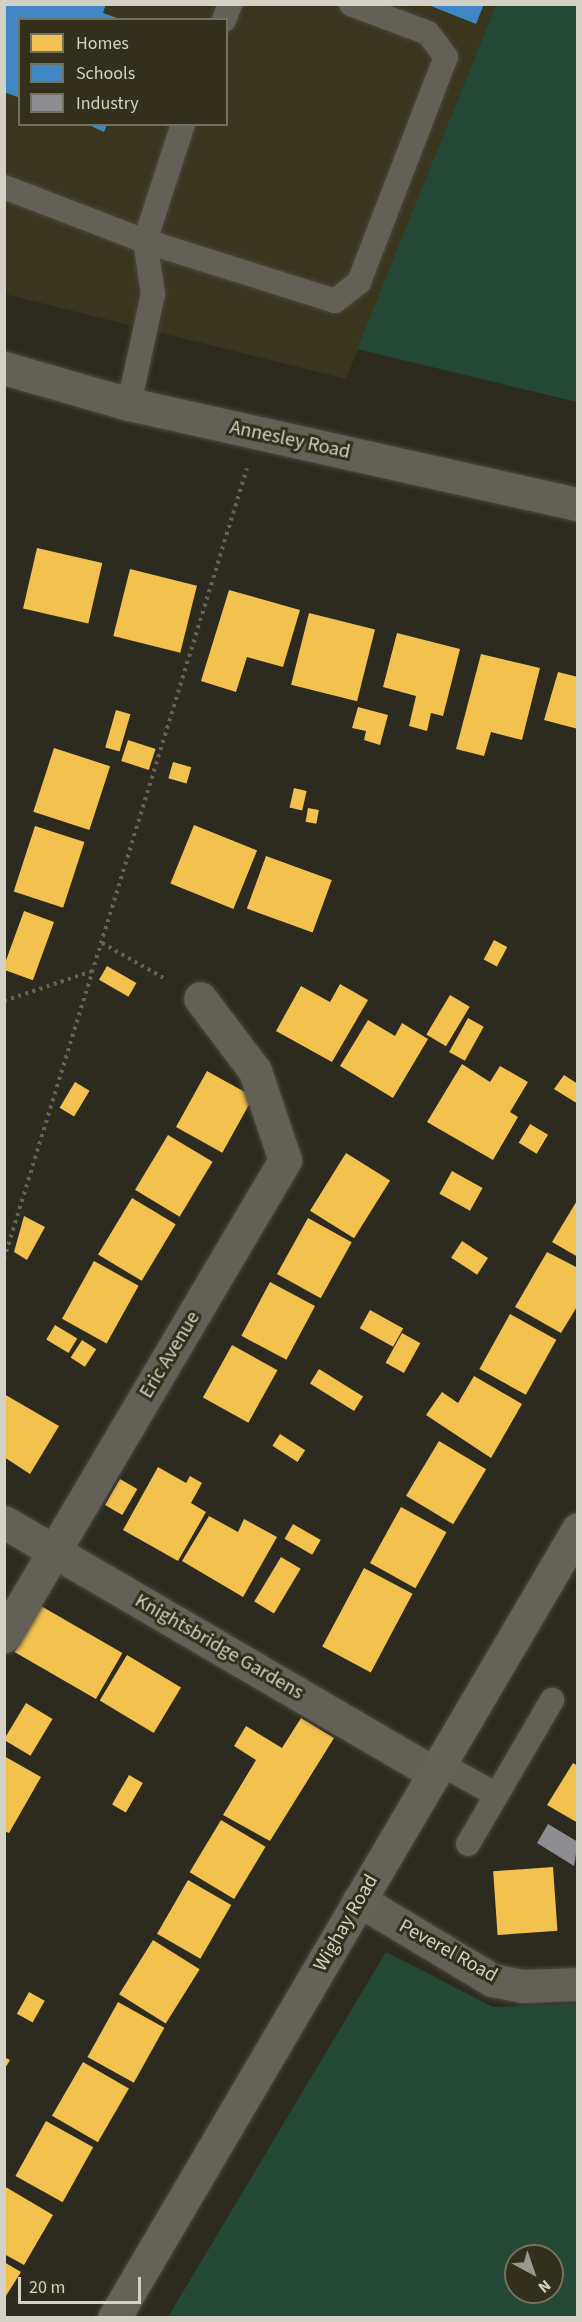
<!DOCTYPE html>
<html>
<head>
<meta charset="utf-8">
<style>
	body { margin:0 }
	#map { position:relative; width:582px; height:2322px; overflow:hidden; background:#2d2b20; font-family:"Source Sans 3",sans-serif }
	div>[style] { position:absolute }
	.built>* { inset:0; background:#3a351d }
	.green>* { inset:0; background:#234836 }
	.homes>* { inset:0; background:#f2c14e; transform-origin:0 0 }
	.schools>* { inset:0; background:#3f88c5 }
	.industry>* { inset:0; background:#8d8d92 }
	.path>* { height:4px; margin-top:-2px; transform-origin:0; background:repeating-linear-gradient(90deg,#64625b 0 3px,transparent 0 7.5px) }
	.roads { filter:drop-shadow(0 0 2px #4a483f) drop-shadow(0 0 2px #4a483f) }
	.service>* { height:24px; margin:-12px; padding:0 12px; transform-origin:12px; border-radius:12px; background:#636157 }
	.minor>* { height:33px; margin:-16.5px; padding:0 16.5px; transform-origin:16.5px; border-radius:16.5px; background:#636157 }
	.tertiary>* { height:33px; margin:-16.5px; padding:0 16.5px; transform-origin:16.5px; border-radius:16.5px; background:#636157 }
	.secondary>* { height:33px; margin:-16.5px; padding:0 16.5px; transform-origin:16.5px; border-radius:16.5px; background:#656258 }
	span { translate:-50% -50%; white-space:nowrap; text-align:center; line-height:1.15; -webkit-text-stroke:6px #322f1b; paint-order:stroke }
	.street-label { font-size:20px; color:#d4d2c6 }
	.frame { position:absolute; inset:0; border:6px solid #d4d2c6; pointer-events:none }
	.legend { position:absolute; left:18px; top:18px; width:210px; height:108px; box-sizing:border-box; background:#322f1b; border:2px solid #73705f; margin:0; padding:8px 10px; list-style:none; font-size:18px; color:#d4d2c6 }
	.legend li { display:flex; align-items:center; gap:12px; height:30px }
	.legend b { width:30px; border:2px solid #73705f }
	.north { position:absolute; left:504px; top:2244px; width:60px; height:60px; box-sizing:border-box; background:#322f1b; border:2px solid #73705f; border-radius:50%; rotate:140deg; font-size:16px; font-weight:700; line-height:24px; text-align:center; color:#d4d2c6 }
	.north::after { content:''; display:block; margin:auto; width:21px; height:27px; background:#9a988c; clip-path:polygon(50% 0,100% 100%,50% 72%,0 100%) }
	.scale { position:absolute; left:18px; top:2277px; width:123px; height:27px; box-sizing:border-box; border:3px solid #d4d2c6; border-top:0; padding-left:8px; font-size:18px; line-height:21px; white-space:nowrap; color:#d4d2c6; -webkit-text-stroke:4px #322f1b; paint-order:stroke }
</style>
</head>
<body>
<div id="map">
	<div class="built">
		<i style="clip-path:polygon(evenodd,4px 5px,496px 5px,346px 379px,5px 294px,4px 5px,20px 20px,226px 20px,226px 124px,20px 124px,20px 20px)"></i>
	</div>
	<div class="green">
		<i style="clip-path:polygon(496px 5px,577px 5px,577px 402px,357px 349px)"></i>
		<i style="clip-path:polygon(evenodd,386px 1952px,493px 2007px,577px 2004px,577px 2317px,168px 2317px,386px 1952px,516px 2256px,552px 2256px,552px 2292px,516px 2292px,516px 2256px)"></i>
	</div>
	<div class="homes">
		<i style="left:37px;top:548px;width:67px;height:62px;rotate:13deg"></i>
		<i style="left:130px;top:569px;width:69px;height:69px;rotate:14deg"></i>
		<i style="clip-path:polygon(229px 590px,300px 610px,283px 667px,247px 657px,236px 692px,201px 681px)"></i>
		<i style="left:309px;top:613px;width:68px;height:74px;rotate:14deg"></i>
		<i style="clip-path:polygon(397px 633px,460px 649px,443px 716px,431px 713px,427px 731px,409px 726px,416px 696px,383px 687px)"></i>
		<i style="clip-path:polygon(481px 654px,540px 668px,522px 740px,491px 732px,484px 756px,456px 749px)"></i>
		<i style="clip-path:polygon(558px 672px,578px 677px,578px 729px,544px 720px)"></i>
		<i style="clip-path:polygon(358px 707px,388px 715px,380px 745px,364px 740px,366px 731px,352px 728px)"></i>
		<i style="left:116px;top:710px;width:15px;height:39px;rotate:16deg"></i>
		<i style="left:128px;top:740px;width:29px;height:22px;rotate:18deg"></i>
		<i style="left:54px;top:748px;width:59px;height:67px;rotate:18deg"></i>
		<i style="left:173px;top:762px;width:19px;height:17px;rotate:16deg"></i>
		<i style="left:294px;top:788px;width:13px;height:20px;rotate:13deg"></i>
		<i style="left:308px;top:808px;width:11px;height:14px;rotate:10deg"></i>
		<i style="left:194px;top:825px;width:68px;height:63px;rotate:22deg"></i>
		<i style="left:35px;top:826px;width:52px;height:69px;rotate:18deg"></i>
		<i style="left:266px;top:856px;width:70px;height:56px;rotate:20deg"></i>
		<i style="left:24px;top:911px;width:32px;height:62px;rotate:20deg"></i>
		<i style="left:494px;top:940px;width:15px;height:22px;rotate:28deg"></i>
		<i style="left:107px;top:966px;width:34px;height:16px;rotate:30deg"></i>
		<i style="clip-path:polygon(340px 984px,368px 1000px,332px 1062px,276px 1031px,301px 986px,330px 1002px)"></i>
		<i style="left:450px;top:995px;width:23px;height:46px;rotate:31deg"></i>
		<i style="left:468px;top:1018px;width:18px;height:39px;rotate:29deg"></i>
		<i style="clip-path:polygon(368px 1020px,395px 1036px,402px 1023px,428px 1039px,393px 1098px,340px 1066px)"></i>
		<i style="clip-path:polygon(462px 1064px,490px 1082px,500px 1066px,528px 1082px,510px 1112px,518px 1117px,493px 1160px,427px 1122px)"></i>
		<i style="left:207px;top:1071px;width:53px;height:64px;rotate:29deg"></i>
		<i style="clip-path:polygon(564px 1075px,578px 1084px,578px 1104px,554px 1089px)"></i>
		<i style="left:75px;top:1082px;width:17px;height:30px;rotate:31deg"></i>
		<i style="left:530px;top:1124px;width:21px;height:22px;rotate:31deg"></i>
		<i style="left:168px;top:1135px;width:52px;height:64px;rotate:31deg"></i>
		<i style="left:346px;top:1153px;width:52px;height:68px;rotate:32deg"></i>
		<i style="left:452px;top:1171px;width:35px;height:26px;rotate:29deg"></i>
		<i style="left:132px;top:1198px;width:51px;height:66px;rotate:31deg"></i>
		<i style="clip-path:polygon(578px 1199px,578px 1257px,552px 1242px)"></i>
		<i style="clip-path:polygon(24px 1216px,45px 1227px,27px 1260px,14px 1252px)"></i>
		<i style="left:308px;top:1218px;width:50px;height:64px;rotate:29deg"></i>
		<i style="left:462px;top:1241px;width:31px;height:20px;rotate:33deg"></i>
		<i style="clip-path:polygon(547px 1252px,578px 1268px,578px 1305px,561px 1333px,515px 1307px)"></i>
		<i style="left:94px;top:1261px;width:51px;height:66px;rotate:29deg"></i>
		<i style="left:270px;top:1282px;width:51px;height:61px;rotate:28deg"></i>
		<i style="left:370px;top:1310px;width:38px;height:21px;rotate:29deg"></i>
		<i style="left:510px;top:1314px;width:53px;height:63px;rotate:29deg"></i>
		<i style="left:55px;top:1325px;width:26px;height:17px;rotate:31deg"></i>
		<i style="left:402px;top:1333px;width:21px;height:34px;rotate:29deg"></i>
		<i style="left:82px;top:1340px;width:17px;height:21px;rotate:33deg"></i>
		<i style="left:232px;top:1345px;width:52px;height:60px;rotate:29deg"></i>
		<i style="left:319px;top:1369px;width:52px;height:17px;rotate:32deg"></i>
		<i style="clip-path:polygon(474px 1376px,522px 1404px,491px 1458px,426px 1415px,442px 1392px,458px 1403px)"></i>
		<i style="clip-path:polygon(4px 1394px,59px 1426px,30px 1474px,4px 1457px)"></i>
		<i style="left:280px;top:1434px;width:30px;height:14px;rotate:33deg"></i>
		<i style="left:439px;top:1441px;width:55px;height:64px;rotate:31deg"></i>
		<i style="clip-path:polygon(158px 1467px,186px 1483px,190px 1476px,202px 1483px,191px 1503px,206px 1512px,178px 1561px,123px 1530px)"></i>
		<i style="left:120px;top:1479px;width:20px;height:30px;rotate:30deg"></i>
		<i style="left:401px;top:1507px;width:52px;height:64px;rotate:29deg"></i>
		<i style="clip-path:polygon(209px 1516px,238px 1532px,244px 1519px,277px 1537px,243px 1597px,182px 1561px)"></i>
		<i style="left:293px;top:1524px;width:32px;height:17px;rotate:30deg"></i>
		<i style="left:281px;top:1557px;width:23px;height:52px;rotate:31deg"></i>
		<i style="left:364px;top:1568px;width:55px;height:89px;rotate:28deg"></i>
		<i style="left:41px;top:1606px;width:94px;height:53px;rotate:30deg"></i>
		<i style="left:127px;top:1655px;width:63px;height:53px;rotate:31deg"></i>
		<i style="left:26px;top:1703px;width:31px;height:43px;rotate:31deg"></i>
		<i style="clip-path:polygon(301px 1718px,334px 1738px,270px 1841px,223px 1815px,256px 1760px,234px 1746px,246px 1726px,282px 1748px)"></i>
		<i style="clip-path:polygon(4px 1756px,41px 1777px,9px 1833px,4px 1831px)"></i>
		<i style="clip-path:polygon(573px 1763px,578px 1766px,578px 1823px,547px 1805px)"></i>
		<i style="left:129px;top:1775px;width:16px;height:34px;rotate:30deg"></i>
		<i style="left:221px;top:1820px;width:52px;height:61px;rotate:31deg"></i>
		<i style="left:553px;top:1867px;width:64px;height:60px;rotate:86deg"></i>
		<i style="left:188px;top:1880px;width:50px;height:62px;rotate:30deg"></i>
		<i style="left:153px;top:1940px;width:55px;height:64px;rotate:32deg"></i>
		<i style="left:29px;top:1992px;width:18px;height:25px;rotate:29deg"></i>
		<i style="left:118px;top:2002px;width:53px;height:63px;rotate:29deg"></i>
		<i style="clip-path:polygon(4px 2057px,10px 2060px,4px 2070px)"></i>
		<i style="left:83px;top:2062px;width:53px;height:62px;rotate:30deg"></i>
		<i style="left:46px;top:2121px;width:54px;height:63px;rotate:29deg"></i>
		<i style="clip-path:polygon(4px 2186px,53px 2215px,24px 2265px,4px 2254px)"></i>
		<i style="clip-path:polygon(4px 2262px,21px 2272px,4px 2299px)"></i>
	</div>
	<div class="schools">
		<i style="clip-path:polygon(4px 4px,106px 4px,103px 13px,120px 19px,20px 20px,20px 98px,4px 92px)"></i>
		<i style="clip-path:polygon(426px 4px,484px 4px,476px 24px)"></i>
		<i style="clip-path:polygon(87px 124px,107px 124px,104px 132px)"></i>
	</div>
	<div class="industry">
		<i style="clip-path:polygon(548px 1824px,578px 1842px,574px 1866px,537px 1843px)"></i>
	</div>
	<div class="path">
		<i style="left:102px;top:943px;width:75px;rotate:29.6deg"></i>
		<i style="left:4px;top:1001px;width:93px;rotate:-18.8deg"></i>
		<i style="left:4px;top:1259px;width:827px;rotate:-72.92deg"></i>
	</div>
	<div class="roads">
		<div class="service">
			<i style="left:224px;top:20px;width:17px;rotate:-69deg"></i>
			<i style="left:4px;top:187px;width:151px;rotate:21deg"></i>
			<i style="left:145px;top:241px;width:123px;rotate:-72deg"></i>
			<i style="left:129px;top:404px;width:113px;rotate:-77.7deg"></i>
			<i style="left:153px;top:294px;width:54px;rotate:-98.6deg"></i>
			<i style="left:145px;top:241px;width:199px;rotate:17.5deg"></i>
			<i style="left:335px;top:301px;width:31px;rotate:-38deg"></i>
			<i style="left:359px;top:282px;width:241px;rotate:-68.9deg"></i>
			<i style="left:446px;top:57px;width:30px;rotate:-127deg"></i>
			<i style="left:428px;top:33px;width:82px;rotate:-159.4deg"></i>
			<i style="left:439px;top:1763px;width:64px;rotate:29deg"></i>
			<i style="left:468px;top:1844px;width:167px;rotate:-59.7deg"></i>
		</div>
		<div class="minor">
			<i style="left:4px;top:1522px;width:498px;rotate:30.3deg"></i>
			<i style="left:4px;top:1636px;width:553px;rotate:-59.45deg"></i>
			<i style="left:285px;top:1160px;width:94px;rotate:-108.6deg"></i>
			<i style="left:255px;top:1071px;width:91px;rotate:-127deg"></i>
			<i style="left:359px;top:1900px;width:155px;rotate:31deg"></i>
			<i style="left:492px;top:1980px;width:32px;rotate:11deg"></i>
			<i style="left:523px;top:1986px;width:55px;rotate:-2.1deg"></i>
		</div>
		<div class="tertiary">
			<i style="left:4px;top:368px;width:130px;rotate:16.1deg"></i>
			<i style="left:129px;top:404px;width:460px;rotate:12.6deg"></i>
		</div>
		<div class="secondary">
			<i style="left:114px;top:2318px;width:915px;rotate:-59.54deg"></i>
		</div>
	</div>
	<div class="street-label">
		<span style="left:290px;top:440px;rotate:12deg">Annesley Road</span>
		<span style="left:170px;top:1355px;rotate:-59deg">Eric Avenue</span>
		<span style="left:219px;top:1647px;rotate:30deg">Knightsbridge Gardens</span>
		<span style="left:346px;top:1923px;rotate:-60deg">Wighay Road</span>
		<span style="left:448px;top:1951px;rotate:29deg">Peverel Road</span>
	</div>
	<div class="frame"></div>
	<ul class="legend">
	<li><b style="height:16px;background:#f2c14e"></b>Homes</li>
	<li><b style="height:16px;background:#3f88c5"></b>Schools</li>
	<li><b style="height:16px;background:#8d8d92"></b>Industry</li>
	</ul>
	<div class="north">N</div>
	<div class="scale">20 m</div>
</div>
</body>
</html>
